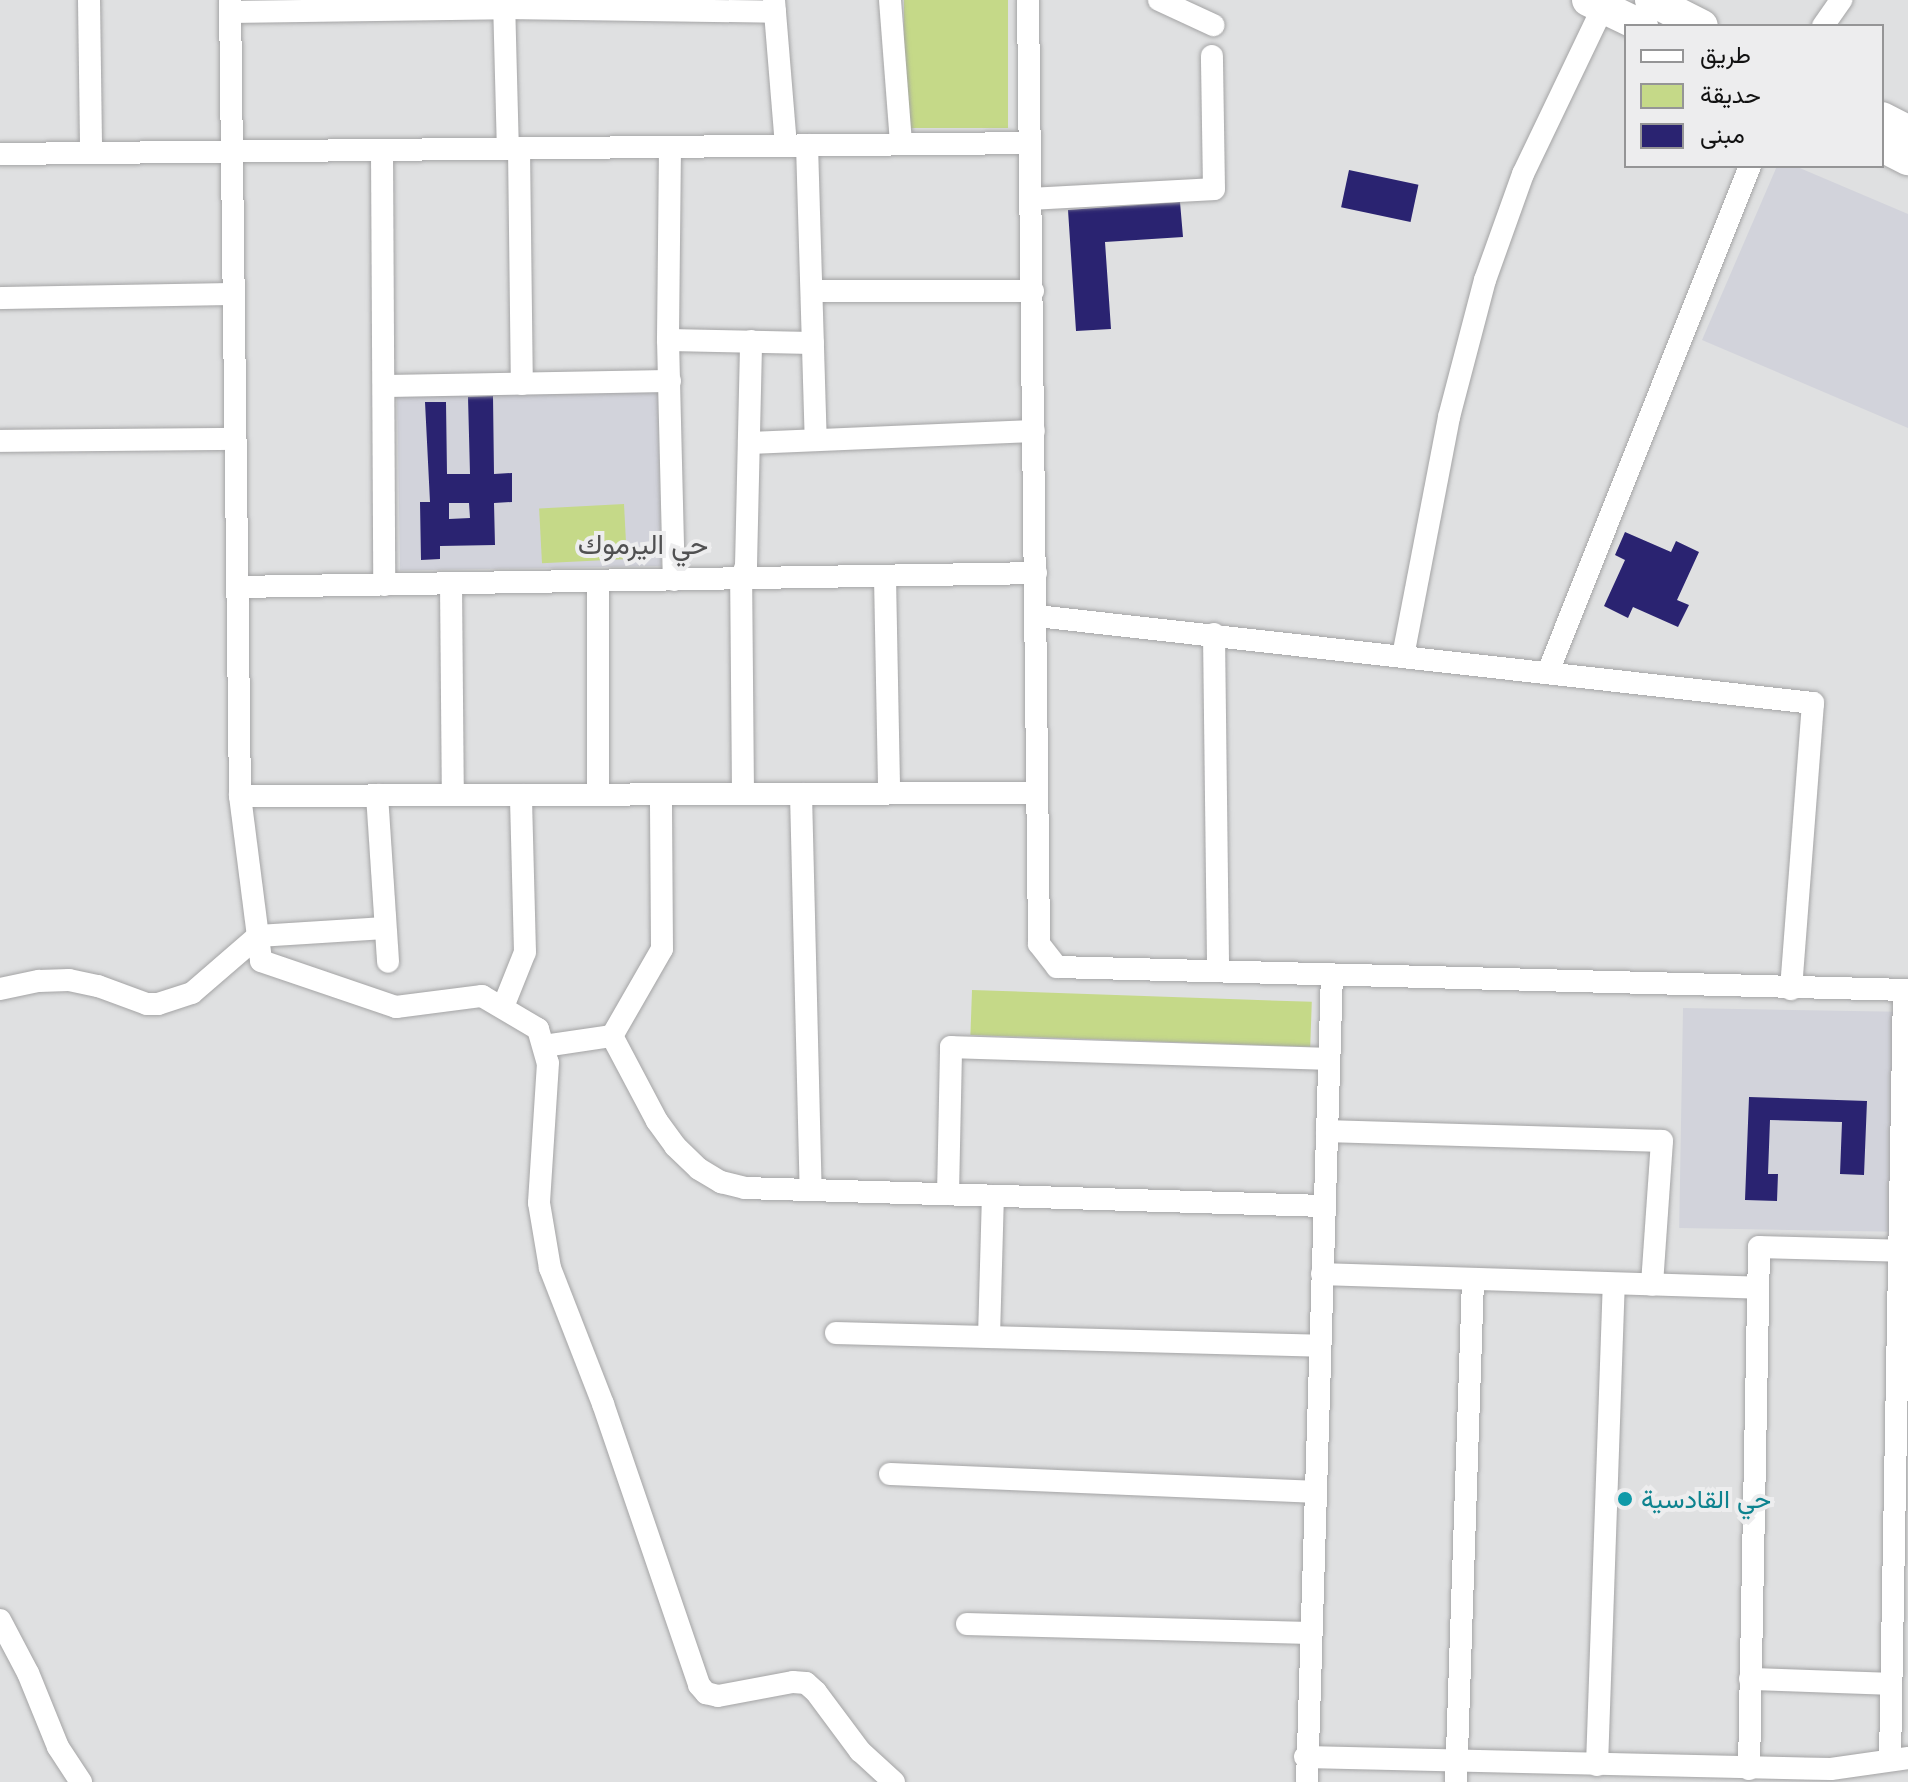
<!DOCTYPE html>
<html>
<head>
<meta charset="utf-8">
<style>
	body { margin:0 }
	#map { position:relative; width:1908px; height:1782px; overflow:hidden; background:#dfe0e1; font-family:"Noto Sans",Vazirmatn,sans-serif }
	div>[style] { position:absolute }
	.built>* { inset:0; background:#d2d3db; transform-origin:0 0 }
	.green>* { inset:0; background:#c5d988; transform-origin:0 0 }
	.building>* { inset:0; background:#2a2371; transform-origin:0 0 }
	.roads { filter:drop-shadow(0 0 2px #a4a4a5) drop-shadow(0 0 2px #a4a4a5) }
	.street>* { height:22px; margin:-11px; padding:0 11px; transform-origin:11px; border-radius:11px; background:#fff }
	.secondary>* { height:32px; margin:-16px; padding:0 16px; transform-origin:16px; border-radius:16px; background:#fff }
	.dots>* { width:22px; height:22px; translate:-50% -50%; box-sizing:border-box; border:4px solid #ededee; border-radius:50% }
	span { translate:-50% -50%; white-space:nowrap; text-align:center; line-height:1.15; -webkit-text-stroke:8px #ededee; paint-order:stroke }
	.culture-label { font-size:26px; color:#0d838f }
	.left { translate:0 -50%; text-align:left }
	.neighbourhood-label { font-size:28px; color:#505051 }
	.legend { position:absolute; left:1624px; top:24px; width:260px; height:144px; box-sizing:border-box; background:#ededee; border:2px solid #959596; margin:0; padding:10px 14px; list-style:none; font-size:24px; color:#121212 }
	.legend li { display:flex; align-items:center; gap:16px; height:40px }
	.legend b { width:40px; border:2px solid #959596 }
</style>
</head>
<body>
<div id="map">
	<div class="built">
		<i style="clip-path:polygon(1777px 166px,1795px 166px,1908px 214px,1908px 428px,1702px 340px)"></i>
		<i style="left:658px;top:391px;width:175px;height:261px;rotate:89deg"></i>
		<i style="left:1683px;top:1008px;width:215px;height:220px;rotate:1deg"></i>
	</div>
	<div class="green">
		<i style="left:904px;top:0;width:104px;height:128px"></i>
		<i style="left:624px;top:504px;width:55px;height:85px;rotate:87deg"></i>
		<i style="left:972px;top:990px;width:340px;height:45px;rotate:2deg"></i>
	</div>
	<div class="building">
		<i style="left:1349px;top:170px;width:71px;height:38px;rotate:12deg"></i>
		<i style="clip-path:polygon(1180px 202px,1183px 237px,1105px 242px,1111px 329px,1076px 331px,1068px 210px)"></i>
		<i style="clip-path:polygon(evenodd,493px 396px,494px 474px,512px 473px,512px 502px,494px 503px,495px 545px,440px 546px,440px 559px,421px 560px,420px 502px,430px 502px,425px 402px,446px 402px,447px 474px,470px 474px,468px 397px,493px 396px,449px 503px,469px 503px,470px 518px,449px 519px,449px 503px)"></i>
		<i style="clip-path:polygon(1625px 532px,1671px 552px,1676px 541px,1699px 552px,1677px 600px,1689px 605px,1678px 627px,1633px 607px,1628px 618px,1604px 606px,1625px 560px,1615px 555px)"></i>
		<i style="clip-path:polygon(1749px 1097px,1867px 1101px,1864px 1175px,1840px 1174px,1842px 1122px,1770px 1120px,1768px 1174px,1778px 1174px,1777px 1201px,1745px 1200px)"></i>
	</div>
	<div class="roads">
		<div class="street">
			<i style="left:89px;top:0;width:151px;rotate:89.2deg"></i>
			<i style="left:230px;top:0;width:796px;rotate:89.28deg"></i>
			<i style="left:240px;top:796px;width:166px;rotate:82.7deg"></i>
			<i style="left:261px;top:961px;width:143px;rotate:18.8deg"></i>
			<i style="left:396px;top:1007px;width:87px;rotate:-7.3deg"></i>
			<i style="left:482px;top:996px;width:65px;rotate:30.5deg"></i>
			<i style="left:538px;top:1029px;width:35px;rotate:74deg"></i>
			<i style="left:548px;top:1063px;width:140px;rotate:93.7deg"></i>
			<i style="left:539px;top:1203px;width:66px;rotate:80.4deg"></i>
			<i style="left:550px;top:1268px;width:146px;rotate:68.7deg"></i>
			<i style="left:603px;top:1404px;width:297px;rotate:71.1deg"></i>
			<i style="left:699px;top:1685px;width:11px;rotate:49deg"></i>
			<i style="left:706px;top:1693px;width:12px;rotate:14deg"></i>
			<i style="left:718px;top:1696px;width:76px;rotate:-10.6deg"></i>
			<i style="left:793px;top:1682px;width:13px;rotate:4deg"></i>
			<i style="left:806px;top:1683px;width:13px;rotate:42deg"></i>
			<i style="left:816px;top:1692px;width:74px;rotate:53.3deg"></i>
			<i style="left:860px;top:1751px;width:46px;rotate:42.4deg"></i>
			<i style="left:504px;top:0;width:149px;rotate:88.5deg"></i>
			<i style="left:774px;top:0;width:146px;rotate:85.3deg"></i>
			<i style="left:890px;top:0;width:144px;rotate:85.6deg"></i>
			<i style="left:1028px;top:0;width:944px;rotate:89.33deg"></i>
			<i style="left:1039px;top:944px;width:29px;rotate:52deg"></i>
			<i style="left:1057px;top:967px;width:851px;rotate:1.55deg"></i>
			<i style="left:1159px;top:0;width:60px;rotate:24.8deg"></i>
			<i style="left:230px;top:12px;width:275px;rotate:-0.8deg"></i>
			<i style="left:505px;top:8px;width:270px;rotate:0.8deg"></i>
			<i style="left:1823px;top:26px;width:32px;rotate:-55deg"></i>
			<i style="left:807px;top:145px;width:295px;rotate:88.3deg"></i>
			<i style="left:670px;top:147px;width:193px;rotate:90.6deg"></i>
			<i style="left:668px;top:340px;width:240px;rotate:88.6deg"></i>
			<i style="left:519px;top:149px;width:235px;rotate:89.3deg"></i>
			<i style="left:382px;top:150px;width:435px;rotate:89.7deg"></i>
			<i style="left:0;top:154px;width:1030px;rotate:-0.61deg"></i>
			<i style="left:1031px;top:199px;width:183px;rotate:-3.1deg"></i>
			<i style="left:1214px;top:189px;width:133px;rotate:-90.9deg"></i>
			<i style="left:812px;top:291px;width:221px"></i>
			<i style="left:0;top:298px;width:234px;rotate:-1deg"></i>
			<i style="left:668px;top:340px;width:145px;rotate:1.2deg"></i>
			<i style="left:384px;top:386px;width:286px;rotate:-1deg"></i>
			<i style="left:0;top:441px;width:235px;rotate:-0.5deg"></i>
			<i style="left:749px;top:443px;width:285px;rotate:-2.4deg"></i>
			<i style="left:885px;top:577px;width:216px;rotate:88.9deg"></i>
			<i style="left:598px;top:581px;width:214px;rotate:90deg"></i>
			<i style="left:451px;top:584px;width:211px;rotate:89.5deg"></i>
			<i style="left:237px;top:587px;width:799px;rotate:-1deg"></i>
			<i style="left:1037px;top:616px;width:781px;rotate:6.4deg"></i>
			<i style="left:1813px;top:703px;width:287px;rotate:94.4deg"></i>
			<i style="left:1214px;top:634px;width:337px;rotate:89.3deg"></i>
			<i style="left:1403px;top:656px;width:243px;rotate:-79.1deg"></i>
			<i style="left:1449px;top:417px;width:142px;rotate:-75.3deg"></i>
			<i style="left:1485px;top:280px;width:113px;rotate:-70.3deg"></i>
			<i style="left:1523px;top:174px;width:185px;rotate:-64.4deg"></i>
			<i style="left:1548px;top:672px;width:545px;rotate:-68.24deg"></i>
			<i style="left:743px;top:794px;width:215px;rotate:-90.5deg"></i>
			<i style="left:741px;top:579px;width:14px;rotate:-69deg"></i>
			<i style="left:746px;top:566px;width:225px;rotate:-88.7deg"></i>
			<i style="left:801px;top:794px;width:396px;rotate:88.6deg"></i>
			<i style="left:377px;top:795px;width:167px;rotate:86.2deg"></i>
			<i style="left:240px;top:796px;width:796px;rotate:-0.22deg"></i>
			<i style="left:0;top:989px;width:40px;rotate:-12deg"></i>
			<i style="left:39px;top:981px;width:30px;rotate:-2deg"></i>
			<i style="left:69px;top:980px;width:30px;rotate:12deg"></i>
			<i style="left:98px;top:986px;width:52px;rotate:20.2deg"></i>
			<i style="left:147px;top:1004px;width:11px"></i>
			<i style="left:158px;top:1004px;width:36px;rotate:-18deg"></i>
			<i style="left:192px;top:993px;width:87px;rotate:-40.8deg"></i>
			<i style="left:258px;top:936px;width:127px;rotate:-3.6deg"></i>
			<i style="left:503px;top:1007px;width:59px;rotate:-68.2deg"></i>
			<i style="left:525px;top:952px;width:157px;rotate:-91.5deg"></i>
			<i style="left:612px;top:1036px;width:96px;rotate:62.1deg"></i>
			<i style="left:657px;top:1121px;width:31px;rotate:54deg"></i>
			<i style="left:675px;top:1146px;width:33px;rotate:44deg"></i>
			<i style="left:699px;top:1169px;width:26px;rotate:31deg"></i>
			<i style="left:721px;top:1182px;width:25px;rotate:14deg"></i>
			<i style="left:745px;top:1188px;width:579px;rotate:1.78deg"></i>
			<i style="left:544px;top:1046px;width:69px;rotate:-8.4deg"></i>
			<i style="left:612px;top:1036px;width:100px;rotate:-60.1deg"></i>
			<i style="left:662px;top:949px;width:154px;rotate:-90.4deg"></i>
			<i style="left:1327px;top:1131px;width:335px;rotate:1.7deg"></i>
			<i style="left:1662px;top:1141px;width:144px;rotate:94deg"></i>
			<i style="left:948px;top:1194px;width:147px;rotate:-88.8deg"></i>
			<i style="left:951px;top:1047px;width:378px;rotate:1.8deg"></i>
			<i style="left:1322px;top:1274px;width:435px;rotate:1.8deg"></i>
			<i style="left:836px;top:1333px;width:483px;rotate:1.5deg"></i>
			<i style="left:989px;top:1337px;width:141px;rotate:-88.4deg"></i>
			<i style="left:890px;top:1474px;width:424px;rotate:2.4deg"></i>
			<i style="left:0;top:1620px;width:60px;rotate:62.2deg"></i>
			<i style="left:28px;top:1673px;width:80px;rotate:67.9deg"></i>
			<i style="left:58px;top:1747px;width:42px;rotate:56.7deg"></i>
			<i style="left:967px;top:1624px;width:342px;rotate:1.5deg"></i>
			<i style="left:1750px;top:1679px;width:140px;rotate:2deg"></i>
			<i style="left:1305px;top:1757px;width:526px;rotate:1.31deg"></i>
			<i style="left:1831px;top:1769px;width:78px;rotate:-8.1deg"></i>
			<i style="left:1890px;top:1760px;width:770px;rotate:-88.96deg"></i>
			<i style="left:1597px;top:1765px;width:481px;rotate:-88deg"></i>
			<i style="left:1749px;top:1769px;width:522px;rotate:-88.9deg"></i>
			<i style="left:1759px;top:1247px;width:149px;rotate:1.5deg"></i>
			<i style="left:1307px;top:1782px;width:807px;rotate:-88.23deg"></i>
			<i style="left:1456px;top:1782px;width:502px;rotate:-88.06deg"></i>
		</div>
		<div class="secondary">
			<i style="left:1588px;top:0;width:60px;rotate:25.7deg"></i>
			<i style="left:1651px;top:0;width:57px;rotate:27deg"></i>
			<i style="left:1882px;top:118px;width:29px;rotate:27deg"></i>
			<i style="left:1882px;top:146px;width:29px;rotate:27deg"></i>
		</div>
	</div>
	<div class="dots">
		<i style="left:1625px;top:1499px;background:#0f9aa8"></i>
	</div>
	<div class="culture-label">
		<span class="left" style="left:1641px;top:1499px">حي القادسية</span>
	</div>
	<div class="neighbourhood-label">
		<span style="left:643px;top:543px">حي اليرموك</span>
	</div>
	<ul class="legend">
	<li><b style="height:10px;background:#fff"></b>طريق</li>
	<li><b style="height:22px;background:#c5d988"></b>حديقة</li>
	<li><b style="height:22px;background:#2a2371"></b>مبنى</li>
	</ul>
</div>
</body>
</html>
